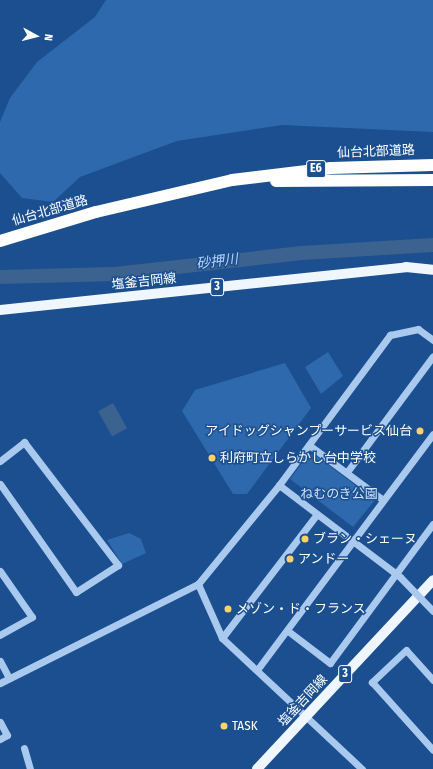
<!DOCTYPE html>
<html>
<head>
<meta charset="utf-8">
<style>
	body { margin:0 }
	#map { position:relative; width:433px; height:769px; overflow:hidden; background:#1b4f8f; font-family:"Fira Sans Condensed","Noto Sans JP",sans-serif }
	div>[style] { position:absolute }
	.green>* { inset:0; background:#2e69ad }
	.water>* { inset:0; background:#3c6290; transform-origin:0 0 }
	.river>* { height:14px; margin:-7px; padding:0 7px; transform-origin:7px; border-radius:7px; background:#3c6290 }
	.minor>* { height:7px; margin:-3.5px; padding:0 3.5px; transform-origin:3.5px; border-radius:3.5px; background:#a9c9ee }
	.major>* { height:10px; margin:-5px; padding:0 5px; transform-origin:5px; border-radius:5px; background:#f0f6ff }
	.highway>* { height:12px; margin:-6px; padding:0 6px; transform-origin:6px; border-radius:6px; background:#fff }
	.minor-bridge>* { height:7px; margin:-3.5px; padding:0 3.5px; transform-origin:3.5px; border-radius:3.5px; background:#a9c9ee }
	.dots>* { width:11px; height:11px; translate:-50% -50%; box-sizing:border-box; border:2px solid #1b4f8f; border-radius:50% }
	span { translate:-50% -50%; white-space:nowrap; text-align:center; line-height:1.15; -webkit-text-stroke:3px #1b4f8f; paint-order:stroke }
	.shield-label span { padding:1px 3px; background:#1b4f8f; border:1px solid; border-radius:3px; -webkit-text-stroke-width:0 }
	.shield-label { font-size:12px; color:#fff; font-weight:700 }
	.street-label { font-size:13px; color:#fff }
	.poi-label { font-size:13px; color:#fff }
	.right { translate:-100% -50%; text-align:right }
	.left { translate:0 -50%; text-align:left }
	.park-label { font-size:13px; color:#cfe3fa }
	.water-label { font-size:14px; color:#b5d3f5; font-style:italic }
	.north { position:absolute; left:16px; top:16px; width:40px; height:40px; -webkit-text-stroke:3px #1b4f8f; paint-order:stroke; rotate:97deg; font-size:11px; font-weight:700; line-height:16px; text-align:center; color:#fff }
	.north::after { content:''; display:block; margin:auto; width:14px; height:18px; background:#fff; clip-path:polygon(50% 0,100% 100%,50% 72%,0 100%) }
</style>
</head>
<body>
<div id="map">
	<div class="green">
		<i style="clip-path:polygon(106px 0,433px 0,433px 132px,282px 125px,177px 141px,80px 177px,53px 202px,22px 198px,0 173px,0 122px,10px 98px,37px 62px,95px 17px)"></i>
		<i style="clip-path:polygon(328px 352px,343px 376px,321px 394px,305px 367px)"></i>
		<i style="clip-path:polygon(285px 363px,311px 408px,247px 494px,233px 494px,182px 411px,195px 390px)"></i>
		<i style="clip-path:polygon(314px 454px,375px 500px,353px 527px,290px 479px,308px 455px)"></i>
		<i style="clip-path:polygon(129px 533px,141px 539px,146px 553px,122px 564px,107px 540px)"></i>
	</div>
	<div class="water">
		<i style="left:113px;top:403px;width:29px;height:17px;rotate:61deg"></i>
	</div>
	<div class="river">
		<i style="left:0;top:277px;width:115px;rotate:-1.5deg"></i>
		<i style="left:115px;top:274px;width:188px;rotate:-6.4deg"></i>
		<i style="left:302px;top:253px;width:131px;rotate:-3.5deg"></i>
	</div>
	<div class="minor">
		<i style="left:309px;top:445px;width:92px;rotate:36.6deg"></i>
		<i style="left:0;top:461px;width:31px;rotate:-38deg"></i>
		<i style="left:24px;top:442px;width:155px;rotate:52.6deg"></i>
		<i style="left:118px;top:565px;width:50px;rotate:147.3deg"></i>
		<i style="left:76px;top:592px;width:132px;rotate:-125.1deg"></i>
		<i style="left:347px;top:472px;width:144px;rotate:-53.4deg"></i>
		<i style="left:279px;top:485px;width:152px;rotate:37.2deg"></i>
		<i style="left:0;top:571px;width:56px;rotate:55.2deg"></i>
		<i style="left:32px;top:617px;width:37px;rotate:151deg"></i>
		<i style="left:198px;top:584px;width:59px;rotate:66deg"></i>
		<i style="left:222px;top:638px;width:192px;rotate:43.1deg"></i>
		<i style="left:288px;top:631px;width:53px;rotate:37.3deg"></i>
		<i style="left:330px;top:663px;width:173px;rotate:-53.5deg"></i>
		<i style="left:222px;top:638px;width:156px;rotate:-52.5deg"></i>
		<i style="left:0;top:661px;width:19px;rotate:62deg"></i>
		<i style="left:257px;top:670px;width:294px;rotate:-53.3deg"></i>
		<i style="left:433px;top:680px;width:40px;rotate:-132deg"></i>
		<i style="left:406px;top:650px;width:47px;rotate:136.7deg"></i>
		<i style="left:372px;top:682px;width:91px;rotate:48.1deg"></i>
		<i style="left:0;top:683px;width:221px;rotate:-26.6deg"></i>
		<i style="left:198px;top:584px;width:128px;rotate:-50.7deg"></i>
		<i style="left:279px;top:485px;width:187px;rotate:-53.5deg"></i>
		<i style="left:390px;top:335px;width:29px;rotate:-12deg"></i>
		<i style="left:418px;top:329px;width:19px;rotate:36deg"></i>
		<i style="left:0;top:722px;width:15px;rotate:62deg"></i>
		<i style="left:7px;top:735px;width:8px;rotate:150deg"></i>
		<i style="left:24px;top:748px;width:22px;rotate:74deg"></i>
	</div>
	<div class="major">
		<i style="left:0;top:310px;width:408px;rotate:-6deg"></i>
		<i style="left:406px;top:267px;width:27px;rotate:6deg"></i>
		<i style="left:257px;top:769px;width:258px;rotate:-47deg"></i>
	</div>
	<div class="highway">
		<i style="left:276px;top:181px;width:157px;rotate:-0.4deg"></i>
		<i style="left:0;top:241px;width:100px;rotate:-16.8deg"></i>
		<i style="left:96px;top:212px;width:140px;rotate:-13.2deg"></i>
		<i style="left:232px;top:180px;width:100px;rotate:-6.9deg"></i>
		<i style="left:331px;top:168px;width:102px;rotate:-1.7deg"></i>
	</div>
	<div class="minor-bridge">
		<i style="left:401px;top:578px;width:46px;rotate:45.9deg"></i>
	</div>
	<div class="dots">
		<i style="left:420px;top:431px;background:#ffd166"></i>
		<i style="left:212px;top:458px;background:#ffd166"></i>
		<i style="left:305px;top:539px;background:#ffd166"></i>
		<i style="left:290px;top:559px;background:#ffd166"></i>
		<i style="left:228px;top:609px;background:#ffd166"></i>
		<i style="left:224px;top:726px;background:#ffd166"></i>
	</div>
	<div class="shield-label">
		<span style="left:316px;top:169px">E6</span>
		<span style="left:217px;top:287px">3</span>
		<span style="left:345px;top:674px">3</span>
	</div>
	<div class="street-label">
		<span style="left:376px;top:152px;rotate:-2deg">仙台北部道路</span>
		<span style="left:50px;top:211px;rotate:-16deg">仙台北部道路</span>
		<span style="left:144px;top:282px;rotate:-6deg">塩釜吉岡線</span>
		<span style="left:303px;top:701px;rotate:-47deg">塩釜吉岡線</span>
	</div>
	<div class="poi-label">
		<span class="right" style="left:412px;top:431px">アイドッグシャンプーサービス仙台</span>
		<span class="left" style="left:220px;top:458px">利府町立しらかし台中学校</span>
		<span class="left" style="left:313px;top:539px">ブラン・シェーヌ</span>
		<span class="left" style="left:298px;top:559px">アンドー</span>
		<span class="left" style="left:236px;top:609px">メゾン・ド・フランス</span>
		<span class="left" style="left:232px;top:726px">TASK</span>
	</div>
	<div class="park-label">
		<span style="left:339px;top:494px">ねむのき公園</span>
	</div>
	<div class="water-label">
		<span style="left:217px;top:262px;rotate:-7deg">砂押川</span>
	</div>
	<div class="north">N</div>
</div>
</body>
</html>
